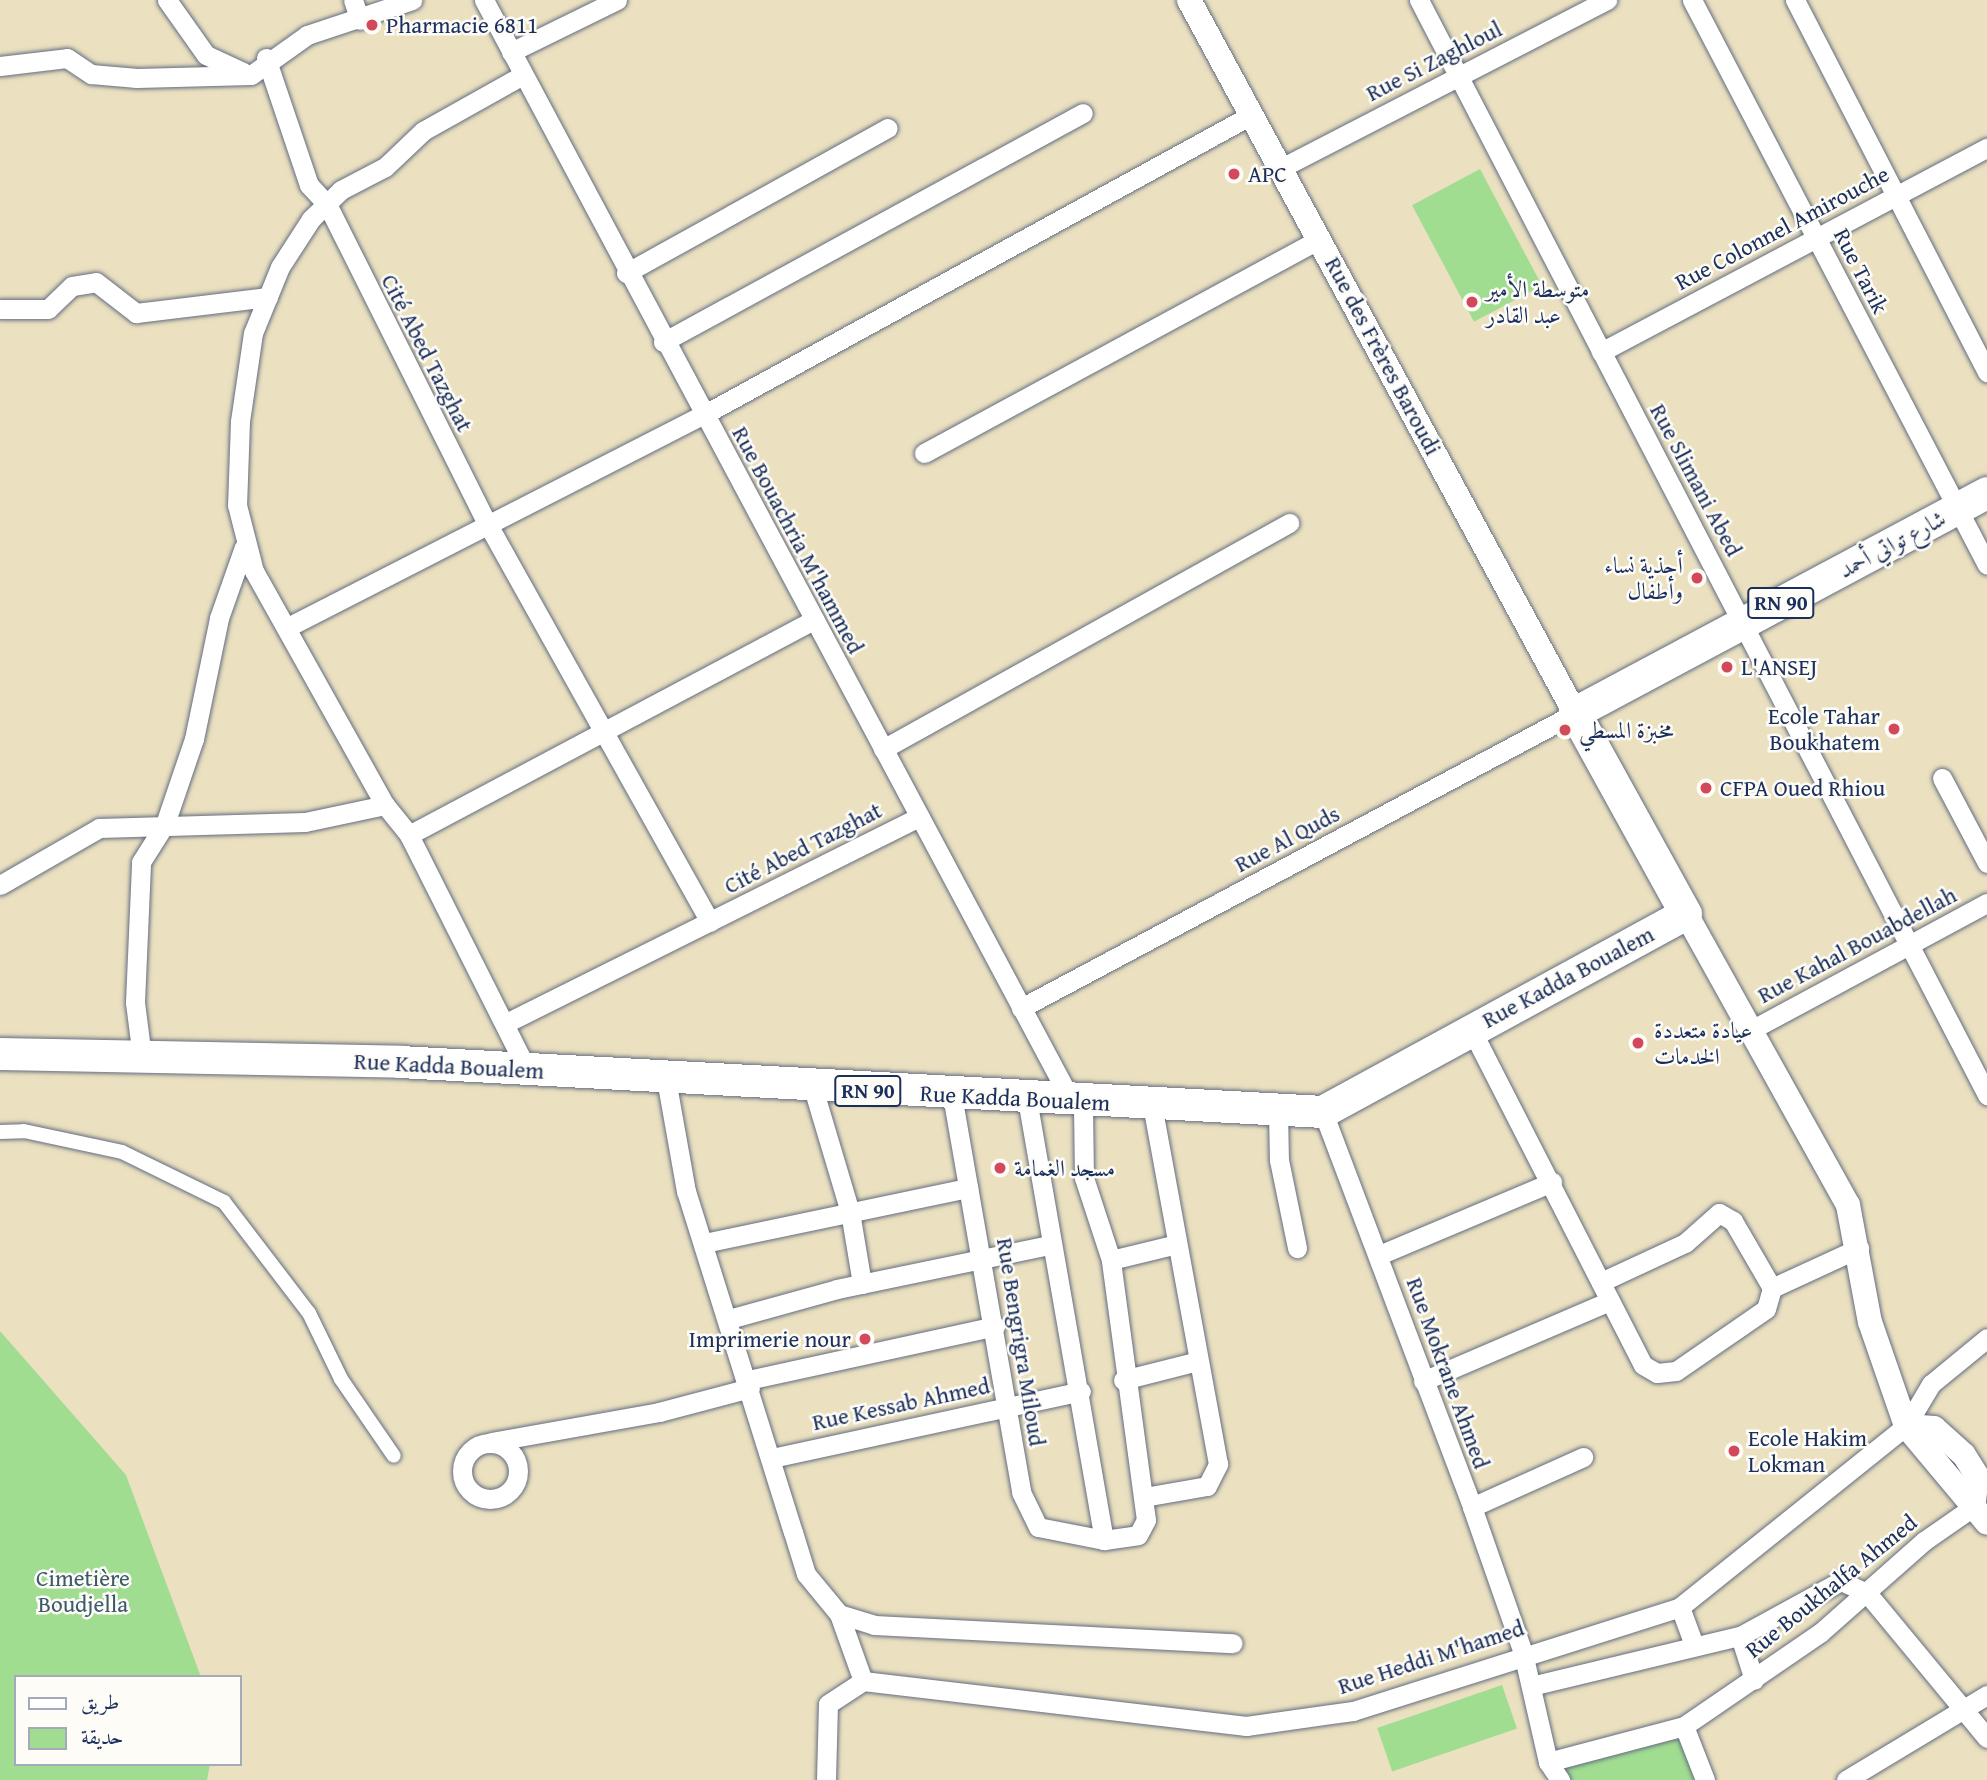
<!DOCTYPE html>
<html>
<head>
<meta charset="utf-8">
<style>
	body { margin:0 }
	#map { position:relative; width:1987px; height:1780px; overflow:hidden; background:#ebe1c0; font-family:"Gentium Book Plus",Amiri,serif }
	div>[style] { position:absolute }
	.green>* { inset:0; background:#a1dd91; transform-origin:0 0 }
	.roads { filter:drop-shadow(0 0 2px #646d80) drop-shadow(0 0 2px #646d80) }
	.pedestrian>* { height:14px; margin:-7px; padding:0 7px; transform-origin:7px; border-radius:7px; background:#fff }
	.minor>* { height:19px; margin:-9.5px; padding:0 9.5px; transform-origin:9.5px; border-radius:9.5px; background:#fff }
	.minor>.ring { margin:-9.5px; padding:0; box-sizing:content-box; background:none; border:19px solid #fff; border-radius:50% }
	.tertiary>* { height:24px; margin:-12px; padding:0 12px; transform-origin:12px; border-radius:12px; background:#fff }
	.primary>* { height:32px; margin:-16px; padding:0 16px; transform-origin:16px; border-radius:16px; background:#fff }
	.dots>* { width:19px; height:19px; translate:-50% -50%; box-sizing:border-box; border:4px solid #fdfcf7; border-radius:50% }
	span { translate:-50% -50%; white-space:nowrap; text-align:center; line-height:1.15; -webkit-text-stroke:5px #fdfcf7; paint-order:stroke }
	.shield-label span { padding:2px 5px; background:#fdfcf7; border:2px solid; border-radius:5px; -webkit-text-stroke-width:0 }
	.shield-label { font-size:21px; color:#1b2f5e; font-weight:700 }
	.poi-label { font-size:23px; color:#1b2f5e }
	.left { translate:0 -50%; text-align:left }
	.right { translate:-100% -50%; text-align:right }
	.street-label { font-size:23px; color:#1b2f5e }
	.park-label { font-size:23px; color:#3c5a6b }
	.legend { position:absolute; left:14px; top:1675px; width:228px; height:91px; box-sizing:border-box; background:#fdfcf7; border:2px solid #a3aaba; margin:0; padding:9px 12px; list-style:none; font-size:21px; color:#1b2f5e }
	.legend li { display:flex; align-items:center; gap:14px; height:35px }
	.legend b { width:35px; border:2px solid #a3aaba }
</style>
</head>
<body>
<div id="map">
	<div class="green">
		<i style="left:1480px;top:169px;width:132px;height:77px;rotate:62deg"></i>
		<i style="clip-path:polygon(0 1331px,126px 1475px,201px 1677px,16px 1677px,16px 1764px,210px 1764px,207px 1780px,0 1780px)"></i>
		<i style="left:1502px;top:1685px;width:46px;height:132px;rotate:71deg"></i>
		<i style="clip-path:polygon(1682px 1733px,1699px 1780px,1571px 1780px,1562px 1769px)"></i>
	</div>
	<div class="roads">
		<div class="pedestrian">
			<i style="left:0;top:1132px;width:24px;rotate:-2deg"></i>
			<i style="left:24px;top:1131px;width:100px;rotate:12.1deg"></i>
			<i style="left:122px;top:1152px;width:114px;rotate:26.1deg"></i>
			<i style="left:224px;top:1202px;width:140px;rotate:52.6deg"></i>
			<i style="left:309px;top:1313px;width:73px;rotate:64.1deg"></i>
			<i style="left:341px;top:1379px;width:93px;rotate:55.5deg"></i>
		</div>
		<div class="minor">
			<i style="left:167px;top:0;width:67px;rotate:54.7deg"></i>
			<i style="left:206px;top:55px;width:41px;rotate:24.7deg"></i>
			<i style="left:353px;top:0;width:21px;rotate:71deg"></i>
			<i style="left:484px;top:0;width:1249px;rotate:61.92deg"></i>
			<i style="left:1419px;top:0;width:1234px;rotate:62.58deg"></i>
			<i style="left:1692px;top:0;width:637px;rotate:62.43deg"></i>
			<i style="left:1795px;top:0;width:419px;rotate:62.7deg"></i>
			<i style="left:511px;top:52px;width:118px;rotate:-26.1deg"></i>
			<i style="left:266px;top:58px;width:134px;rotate:71.3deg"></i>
			<i style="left:309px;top:185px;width:26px;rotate:47deg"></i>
			<i style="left:327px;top:204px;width:357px;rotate:63.4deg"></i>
			<i style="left:487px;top:523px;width:457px;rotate:60.8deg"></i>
			<i style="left:0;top:66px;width:67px;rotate:-6.8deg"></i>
			<i style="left:67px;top:58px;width:29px;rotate:34deg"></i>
			<i style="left:91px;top:74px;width:46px;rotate:5deg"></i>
			<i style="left:137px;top:78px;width:114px;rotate:-1.5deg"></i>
			<i style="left:251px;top:75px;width:69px;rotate:-35.5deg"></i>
			<i style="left:307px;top:35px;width:111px;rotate:-18.4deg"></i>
			<i style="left:521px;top:76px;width:112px;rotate:150.7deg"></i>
			<i style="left:423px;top:131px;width:52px;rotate:136.5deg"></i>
			<i style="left:385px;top:167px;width:50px;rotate:152.4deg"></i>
			<i style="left:341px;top:190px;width:42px;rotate:136deg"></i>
			<i style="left:311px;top:219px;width:57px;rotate:122.9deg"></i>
			<i style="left:280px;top:267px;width:71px;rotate:112.2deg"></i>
			<i style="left:253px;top:333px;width:89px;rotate:98.4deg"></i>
			<i style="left:240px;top:421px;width:84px;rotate:92deg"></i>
			<i style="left:237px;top:505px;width:68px;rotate:75.6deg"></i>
			<i style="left:254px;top:571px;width:268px;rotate:60.8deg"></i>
			<i style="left:385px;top:805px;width:38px;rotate:51deg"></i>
			<i style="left:409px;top:835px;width:263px;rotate:63.3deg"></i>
			<i style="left:1283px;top:167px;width:365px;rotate:-27.3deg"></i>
			<i style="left:626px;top:273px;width:299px;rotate:-29deg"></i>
			<i style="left:0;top:309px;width:48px"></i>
			<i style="left:48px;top:309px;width:33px;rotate:-44deg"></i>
			<i style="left:72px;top:286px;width:24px;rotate:-9deg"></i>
			<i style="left:96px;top:282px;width:51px;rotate:37.8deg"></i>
			<i style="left:136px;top:313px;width:133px;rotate:-6.9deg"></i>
			<i style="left:663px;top:342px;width:478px;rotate:-28.6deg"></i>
			<i style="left:1601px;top:352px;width:437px;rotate:-27.9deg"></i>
			<i style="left:924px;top:453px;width:450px;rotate:-28.4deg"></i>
			<i style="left:288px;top:627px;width:466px;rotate:-27.1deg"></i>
			<i style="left:703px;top:415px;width:627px;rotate:-28.69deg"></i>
			<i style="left:883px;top:749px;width:465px;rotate:-29.1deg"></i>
			<i style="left:1942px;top:778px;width:96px;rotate:62.1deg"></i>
			<i style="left:409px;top:835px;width:459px;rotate:-28deg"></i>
			<i style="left:0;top:885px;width:114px;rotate:-29.9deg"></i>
			<i style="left:99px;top:828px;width:206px;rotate:-1.7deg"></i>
			<i style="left:305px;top:822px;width:82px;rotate:-12deg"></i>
			<i style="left:1021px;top:1008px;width:628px;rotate:-28.03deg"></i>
			<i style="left:506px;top:1023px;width:462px;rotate:-26.5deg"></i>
			<i style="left:1471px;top:1029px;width:377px;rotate:62.9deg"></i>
			<i style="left:1643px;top:1365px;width:16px;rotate:30deg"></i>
			<i style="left:1657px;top:1373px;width:19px;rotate:-6deg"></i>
			<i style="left:1676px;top:1371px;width:109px;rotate:-34.6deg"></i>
			<i style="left:1766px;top:1309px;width:22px;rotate:-74deg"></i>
			<i style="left:1772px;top:1288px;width:78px;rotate:-120.2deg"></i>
			<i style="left:1733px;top:1221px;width:16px;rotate:-150deg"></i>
			<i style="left:1719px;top:1213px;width:45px;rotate:138.6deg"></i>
			<i style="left:1685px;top:1243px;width:93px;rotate:155.1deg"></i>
			<i style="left:1751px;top:1030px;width:268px;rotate:-28.3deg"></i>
			<i style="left:142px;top:1057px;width:55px;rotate:-97.3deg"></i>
			<i style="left:135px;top:1002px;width:140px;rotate:-87.5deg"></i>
			<i style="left:141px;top:862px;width:45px;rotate:-57.7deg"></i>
			<i style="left:165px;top:824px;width:90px;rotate:-71.2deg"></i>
			<i style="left:194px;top:739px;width:124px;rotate:-78.3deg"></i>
			<i style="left:219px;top:618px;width:75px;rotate:-70.6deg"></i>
			<i style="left:666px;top:1079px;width:114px;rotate:79.9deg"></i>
			<i style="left:686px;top:1191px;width:357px;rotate:72.6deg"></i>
			<i style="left:793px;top:1532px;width:44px;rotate:72.8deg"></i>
			<i style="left:806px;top:1574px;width:52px;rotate:50.5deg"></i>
			<i style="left:839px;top:1614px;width:37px;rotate:17deg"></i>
			<i style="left:874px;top:1625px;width:359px;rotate:2.9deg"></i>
			<i style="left:813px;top:1088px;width:129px;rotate:73.4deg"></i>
			<i style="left:850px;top:1212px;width:73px;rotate:80.5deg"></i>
			<i style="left:952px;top:1095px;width:403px;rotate:80.1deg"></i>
			<i style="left:1021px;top:1492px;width:39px;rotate:64deg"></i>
			<i style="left:1038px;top:1527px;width:67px;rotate:11.1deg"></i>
			<i style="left:1104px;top:1540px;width:34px;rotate:-8deg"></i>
			<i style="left:1138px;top:1535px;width:17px;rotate:-62deg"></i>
			<i style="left:1146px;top:1520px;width:262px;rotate:-97.7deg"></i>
			<i style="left:1111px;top:1260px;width:86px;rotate:-108.2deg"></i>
			<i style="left:1084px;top:1178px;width:76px;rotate:-90.8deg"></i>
			<i style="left:1027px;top:1099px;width:448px;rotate:80.1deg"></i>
			<i style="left:1278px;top:1110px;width:50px;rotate:88.9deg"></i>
			<i style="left:1279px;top:1160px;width:90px;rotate:78.4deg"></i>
			<i style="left:1323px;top:1112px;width:422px;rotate:69.3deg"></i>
			<i style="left:1472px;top:1507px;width:155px;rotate:70.7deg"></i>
			<i style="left:1523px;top:1653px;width:112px;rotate:77.1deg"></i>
			<i style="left:1548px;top:1762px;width:22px;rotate:56deg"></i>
			<i style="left:704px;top:1243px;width:270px;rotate:-11.8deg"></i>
			<i style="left:1379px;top:1255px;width:188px;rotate:-22.9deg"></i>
			<i style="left:1111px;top:1260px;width:68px;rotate:-13.6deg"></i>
			<i style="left:1772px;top:1288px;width:96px;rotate:-24.7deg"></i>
			<i style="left:729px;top:1319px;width:112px;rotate:-15.5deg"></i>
			<i style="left:837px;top:1289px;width:217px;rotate:-11.7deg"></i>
			<i style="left:748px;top:1380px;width:253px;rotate:-12.3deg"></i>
			<i style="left:1123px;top:1380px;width:77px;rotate:-14.2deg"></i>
			<i style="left:1423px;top:1381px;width:203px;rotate:-23.2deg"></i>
			<i style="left:491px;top:1442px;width:171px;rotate:-10.1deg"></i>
			<i style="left:659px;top:1412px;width:94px;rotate:-14.8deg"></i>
			<i class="ring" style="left:462px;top:1443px;width:37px;height:37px"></i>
			<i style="left:772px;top:1458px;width:316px;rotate:-12.2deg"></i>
			<i style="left:1144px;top:1497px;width:64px;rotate:-9.9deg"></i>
			<i style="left:1207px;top:1486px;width:25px;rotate:-63deg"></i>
			<i style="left:1218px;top:1464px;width:366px;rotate:-100.4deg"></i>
			<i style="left:1472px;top:1507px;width:122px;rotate:-24.2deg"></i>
			<i style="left:1680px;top:1607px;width:40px;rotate:69.8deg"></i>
			<i style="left:839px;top:1614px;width:71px;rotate:70.3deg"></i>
			<i style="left:1740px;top:1636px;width:46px;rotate:72.3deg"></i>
			<i style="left:863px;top:1681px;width:386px;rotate:6.7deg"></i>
			<i style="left:1246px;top:1726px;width:108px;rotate:-8deg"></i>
			<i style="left:1353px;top:1711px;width:343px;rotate:-17.6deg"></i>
			<i style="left:1680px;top:1607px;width:290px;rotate:-38.7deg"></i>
			<i style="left:1906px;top:1426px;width:49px;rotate:-59.2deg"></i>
			<i style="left:1931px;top:1384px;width:72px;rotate:-39.4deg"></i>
			<i style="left:1531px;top:1686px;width:215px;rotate:-13.5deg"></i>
			<i style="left:1740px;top:1636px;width:115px;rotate:-28.6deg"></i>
			<i style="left:1841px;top:1581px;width:29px;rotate:25deg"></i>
			<i style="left:1867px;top:1593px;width:188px;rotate:50.4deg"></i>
			<i style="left:1684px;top:1726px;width:58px;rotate:68.7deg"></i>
			<i style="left:1548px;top:1762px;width:141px;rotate:-14.8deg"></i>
			<i style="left:1684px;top:1726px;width:165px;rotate:-34.4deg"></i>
			<i style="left:1820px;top:1633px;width:139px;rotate:-41.5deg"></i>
			<i style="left:1924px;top:1541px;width:60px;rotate:-34.8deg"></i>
			<i style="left:826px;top:1780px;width:76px;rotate:-88.5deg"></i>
			<i style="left:828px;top:1704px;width:42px;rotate:-33.3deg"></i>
			<i style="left:1846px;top:1780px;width:165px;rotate:-31.1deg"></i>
		</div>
		<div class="tertiary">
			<i style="left:1189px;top:0;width:811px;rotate:61.57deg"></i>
			<i style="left:1686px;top:914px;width:333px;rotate:60.9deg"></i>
			<i style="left:1848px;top:1205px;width:119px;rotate:79.4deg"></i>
			<i style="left:1870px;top:1322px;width:110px;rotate:70.9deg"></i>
			<i style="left:1906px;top:1426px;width:126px;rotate:50.1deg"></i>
			<i style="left:1906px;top:1426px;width:28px;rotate:4deg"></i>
			<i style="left:1934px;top:1428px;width:40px;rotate:42deg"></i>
			<i style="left:1964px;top:1455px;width:25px;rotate:58deg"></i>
			<i style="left:1977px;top:1476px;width:31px;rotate:97deg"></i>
		</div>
		<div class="primary">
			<i style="left:0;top:1054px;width:400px;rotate:1.1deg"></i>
			<i style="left:400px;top:1062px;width:924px;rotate:3.1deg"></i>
			<i style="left:1323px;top:1112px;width:413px;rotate:-28.6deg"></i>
			<i style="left:1686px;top:914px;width:230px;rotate:-118.9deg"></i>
			<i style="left:1575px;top:713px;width:467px;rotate:-28.1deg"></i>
		</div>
	</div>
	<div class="dots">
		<i style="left:372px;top:25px;background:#d1495b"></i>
		<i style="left:1234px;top:174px;background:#d1495b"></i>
		<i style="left:1472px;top:302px;background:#d1495b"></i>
		<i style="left:1697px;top:578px;background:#d1495b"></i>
		<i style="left:1727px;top:667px;background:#d1495b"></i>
		<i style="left:1894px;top:729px;background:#d1495b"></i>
		<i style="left:1565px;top:730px;background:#d1495b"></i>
		<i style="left:1706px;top:788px;background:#d1495b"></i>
		<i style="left:1638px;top:1043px;background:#d1495b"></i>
		<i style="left:1000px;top:1168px;background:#d1495b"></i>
		<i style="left:865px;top:1339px;background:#d1495b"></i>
		<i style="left:1734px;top:1451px;background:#d1495b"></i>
	</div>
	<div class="shield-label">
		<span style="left:1781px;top:603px">RN 90</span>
		<span style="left:868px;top:1091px">RN 90</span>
	</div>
	<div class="poi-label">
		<span class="left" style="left:386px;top:25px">Pharmacie 6811</span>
		<span class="left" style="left:1248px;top:174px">APC</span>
		<span class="left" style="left:1486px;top:302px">متوسطة الأمير<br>عبد القادر</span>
		<span class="right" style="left:1683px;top:578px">أحذية نساء<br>وأطفال</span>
		<span class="left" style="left:1741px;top:667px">L'ANSEJ</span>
		<span class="right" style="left:1880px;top:729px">Ecole Tahar<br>Boukhatem</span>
		<span class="left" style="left:1579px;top:730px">مخبزة المسطي</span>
		<span class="left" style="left:1720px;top:788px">CFPA Oued Rhiou</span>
		<span class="left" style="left:1654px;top:1043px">عيادة متعددة<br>الخدمات</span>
		<span class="left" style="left:1014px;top:1168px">مسجد الغمامة</span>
		<span class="right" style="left:851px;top:1339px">Imprimerie nour</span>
		<span class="left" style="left:1748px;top:1451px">Ecole Hakim<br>Lokman</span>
	</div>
	<div class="street-label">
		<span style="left:1434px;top:61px;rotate:-27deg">Rue Si Zaghloul</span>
		<span style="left:1782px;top:228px;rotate:-28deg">Rue Colonnel Amirouche</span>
		<span style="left:1861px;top:271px;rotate:63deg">Rue Tarik</span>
		<span style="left:427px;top:353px;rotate:63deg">Cité Abed Tazghat</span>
		<span style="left:1383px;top:356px;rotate:62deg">Rue des Frères Baroudi</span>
		<span style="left:1696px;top:480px;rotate:62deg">Rue Slimani Abed</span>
		<span style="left:798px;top:540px;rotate:62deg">Rue Bouachria M'hammed</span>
		<span style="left:1892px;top:544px;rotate:-28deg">شارع تواتي أحمد</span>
		<span style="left:1287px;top:839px;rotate:-28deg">Rue Al Quds</span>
		<span style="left:803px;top:848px;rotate:-27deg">Cité Abed Tazghat</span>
		<span style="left:1857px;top:945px;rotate:-28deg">Rue Kahal Bouabdellah</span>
		<span style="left:1568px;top:977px;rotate:-28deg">Rue Kadda Boualem</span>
		<span style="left:449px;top:1066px;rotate:3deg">Rue Kadda Boualem</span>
		<span style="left:1015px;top:1098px;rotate:3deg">Rue Kadda Boualem</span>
		<span style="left:1021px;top:1342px;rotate:81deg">Rue Bengrigra Miloud</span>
		<span style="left:1448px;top:1373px;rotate:70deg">Rue Mokrane Ahmed</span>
		<span style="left:901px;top:1404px;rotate:-12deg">Rue Kessab Ahmed</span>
		<span style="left:1831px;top:1586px;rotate:-39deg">Rue Boukhalfa Ahmed</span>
		<span style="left:1431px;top:1657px;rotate:-18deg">Rue Heddi M'hamed</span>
	</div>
	<div class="park-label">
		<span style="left:83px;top:1591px">Cimetière<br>Boudjella</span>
	</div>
	<ul class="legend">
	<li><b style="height:9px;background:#fff"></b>طريق</li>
	<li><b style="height:19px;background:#a1dd91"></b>حديقة</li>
	</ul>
</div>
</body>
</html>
